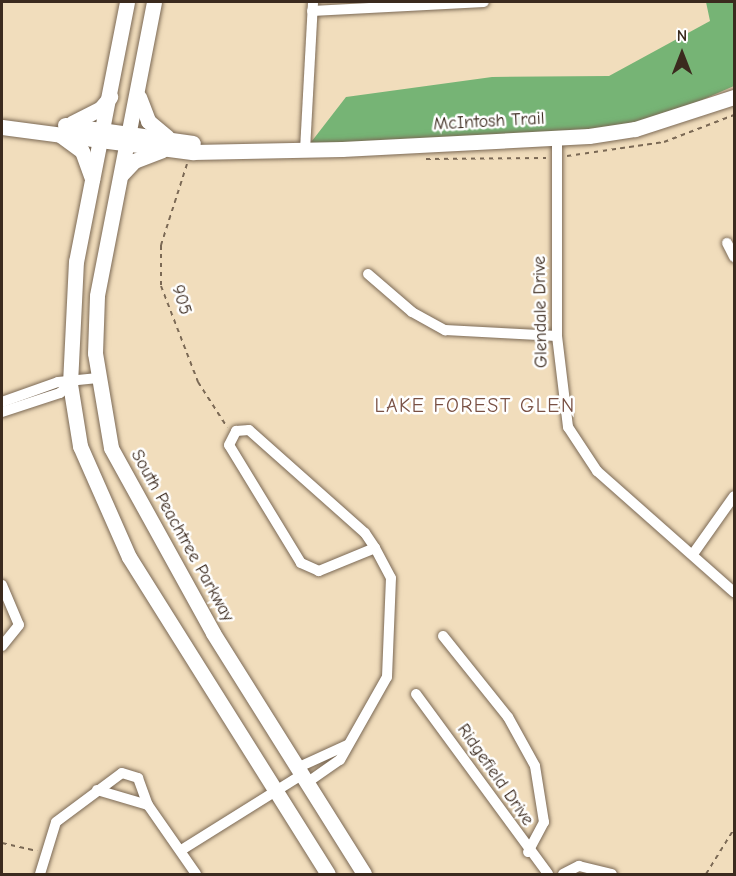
<!DOCTYPE html>
<html>
<head>
<meta charset="utf-8">
<style>
	body { margin:0 }
	#map { position:relative; width:736px; height:876px; overflow:hidden; background:#f1ddbc; font-family:"Comic Neue",sans-serif }
	div>[style] { position:absolute }
	.forest>* { inset:0; background:#76b475 }
	.path>* { height:2px; margin-top:-1px; transform-origin:0; background:repeating-linear-gradient(90deg,#7b6955 0 4.5px,transparent 0 9px) }
	.roads { filter:drop-shadow(0 0 2px #7b6955) drop-shadow(0 0 2px #7b6955) }
	.street>* { height:10px; margin:-5px; padding:0 5px; transform-origin:5px; border-radius:5px; background:#fff }
	.secondary>* { height:15px; margin:-7.5px; padding:0 7.5px; transform-origin:7.5px; border-radius:7.5px; background:#fff }
	span { translate:-50% -50%; white-space:nowrap; text-align:center; line-height:1.15; -webkit-text-stroke:5px #fff; paint-order:stroke }
	.street-label { font-size:18px; color:#3b2a1e }
	.neighbourhood-label { font-size:20px; color:#795043; letter-spacing:1.5px }
	.frame { position:absolute; inset:0; border:3px solid #3b2a1e; pointer-events:none }
	.north { position:absolute; left:652px; top:24px; width:60px; height:60px; -webkit-text-stroke:4px #fff; paint-order:stroke; rotate:0deg; font-size:16px; font-weight:700; line-height:24px; text-align:center; color:#3b2a1e }
	.north::after { content:''; display:block; margin:auto; width:21px; height:27px; background:#3b2a1e; clip-path:polygon(50% 0,100% 100%,50% 72%,0 100%) }
</style>
</head>
<body>
<div id="map">
	<div class="forest">
		<i style="clip-path:polygon(706px 2px,734px 2px,734px 86px,635px 129px,305px 150px,346px 97px,492px 77px,609px 76px,710px 21px)"></i>
	</div>
	<div class="path">
		<i style="left:567px;top:156px;width:98px;rotate:-8.2deg"></i>
		<i style="left:664px;top:142px;width:75px;rotate:-21.1deg"></i>
		<i style="left:426px;top:159px;width:120px;rotate:-0.5deg"></i>
		<i style="left:187px;top:164px;width:85px;rotate:107.8deg"></i>
		<i style="left:161px;top:245px;width:41px;rotate:90deg"></i>
		<i style="left:161px;top:286px;width:103px;rotate:68.9deg"></i>
		<i style="left:198px;top:382px;width:54px;rotate:57.2deg"></i>
		<i style="left:2px;top:843px;width:36px;rotate:13deg"></i>
		<i style="left:706px;top:874px;width:53px;rotate:-58.1deg"></i>
	</div>
	<div class="roads">
		<div class="street">
			<i style="left:312px;top:11px;width:172px;rotate:-3deg"></i>
			<i style="left:557px;top:138px;width:198px;rotate:90deg"></i>
			<i style="left:557px;top:336px;width:92px;rotate:83.1deg"></i>
			<i style="left:568px;top:427px;width:53px;rotate:56.6deg"></i>
			<i style="left:597px;top:471px;width:183px;rotate:41.5deg"></i>
			<i style="left:305px;top:150px;width:148px;rotate:-86.9deg"></i>
			<i style="left:727px;top:243px;width:16px;rotate:63deg"></i>
			<i style="left:368px;top:274px;width:58px;rotate:40.8deg"></i>
			<i style="left:412px;top:312px;width:38px;rotate:29deg"></i>
			<i style="left:445px;top:330px;width:112px;rotate:3.1deg"></i>
			<i style="left:2px;top:402px;width:59px;rotate:-19.7deg"></i>
			<i style="left:58px;top:382px;width:40px;rotate:-5.7deg"></i>
			<i style="left:2px;top:412px;width:61px;rotate:-18.1deg"></i>
			<i style="left:60px;top:393px;width:13px;rotate:-42deg"></i>
			<i style="left:693px;top:554px;width:71px;rotate:-54.7deg"></i>
			<i style="left:2px;top:585px;width:43px;rotate:67deg"></i>
			<i style="left:19px;top:625px;width:27px;rotate:129deg"></i>
			<i style="left:443px;top:636px;width:104px;rotate:51.3deg"></i>
			<i style="left:508px;top:717px;width:56px;rotate:61.1deg"></i>
			<i style="left:535px;top:766px;width:57px;rotate:80.9deg"></i>
			<i style="left:544px;top:822px;width:34px;rotate:118deg"></i>
			<i style="left:416px;top:694px;width:223px;rotate:53.7deg"></i>
			<i style="left:299px;top:767px;width:53px;rotate:-24.6deg"></i>
			<i style="left:308px;top:782px;width:39px;rotate:-35deg"></i>
			<i style="left:340px;top:760px;width:95px;rotate:-60.5deg"></i>
			<i style="left:387px;top:677px;width:99px;rotate:-87.7deg"></i>
			<i style="left:391px;top:578px;width:34px;rotate:-118deg"></i>
			<i style="left:375px;top:548px;width:61px;rotate:157.7deg"></i>
			<i style="left:319px;top:571px;width:20px;rotate:-156deg"></i>
			<i style="left:301px;top:563px;width:138px;rotate:-121.4deg"></i>
			<i style="left:229px;top:445px;width:16px;rotate:-63deg"></i>
			<i style="left:236px;top:431px;width:13px;rotate:-4deg"></i>
			<i style="left:249px;top:430px;width:155px;rotate:41.6deg"></i>
			<i style="left:365px;top:533px;width:18px;rotate:56deg"></i>
			<i style="left:97px;top:790px;width:53px;rotate:16.4deg"></i>
			<i style="left:183px;top:849px;width:142px;rotate:-32deg"></i>
			<i style="left:40px;top:874px;width:54px;rotate:-72.9deg"></i>
			<i style="left:56px;top:822px;width:82px;rotate:-36.6deg"></i>
			<i style="left:122px;top:773px;width:17px;rotate:17deg"></i>
			<i style="left:138px;top:778px;width:29px;rotate:70deg"></i>
			<i style="left:148px;top:805px;width:84px;rotate:55.2deg"></i>
			<i style="left:563px;top:874px;width:18px;rotate:-27deg"></i>
			<i style="left:579px;top:866px;width:34px;rotate:14deg"></i>
		</div>
		<div class="secondary">
			<i style="left:127px;top:2px;width:264px;rotate:101.1deg"></i>
			<i style="left:76px;top:261px;width:123px;rotate:92.8deg"></i>
			<i style="left:70px;top:384px;width:63px;rotate:80.8deg"></i>
			<i style="left:80px;top:446px;width:121px;rotate:66.2deg"></i>
			<i style="left:129px;top:557px;width:374px;rotate:57.9deg"></i>
			<i style="left:154px;top:2px;width:299px;rotate:101deg"></i>
			<i style="left:97px;top:296px;width:57px;rotate:92deg"></i>
			<i style="left:95px;top:353px;width:96px;rotate:80.4deg"></i>
			<i style="left:111px;top:448px;width:211px;rotate:61.1deg"></i>
			<i style="left:213px;top:633px;width:284px;rotate:57.9deg"></i>
			<i style="left:139px;top:97px;width:26px;rotate:69deg"></i>
			<i style="left:148px;top:121px;width:25px;rotate:40deg"></i>
			<i style="left:72px;top:123px;width:31px;rotate:-27deg"></i>
			<i style="left:100px;top:109px;width:16px;rotate:-50deg"></i>
			<i style="left:65px;top:125px;width:129px;rotate:8deg"></i>
			<i style="left:2px;top:127px;width:193px;rotate:7.5deg"></i>
			<i style="left:193px;top:152px;width:149px;rotate:-1.2deg"></i>
			<i style="left:342px;top:149px;width:247px;rotate:-3deg"></i>
			<i style="left:589px;top:136px;width:47px;rotate:-8.7deg"></i>
			<i style="left:635px;top:129px;width:104px;rotate:-17.9deg"></i>
			<i style="left:60px;top:135px;width:27px;rotate:36deg"></i>
			<i style="left:82px;top:151px;width:30px;rotate:70deg"></i>
			<i style="left:122px;top:174px;width:18px;rotate:-47deg"></i>
			<i style="left:134px;top:161px;width:30px;rotate:-21deg"></i>
		</div>
	</div>
	<div class="street-label">
		<span style="left:489px;top:122px;rotate:-3deg">McIntosh Trail</span>
		<span style="left:181px;top:300px;rotate:73deg">905</span>
		<span style="left:541px;top:312px;rotate:-91deg">Glendale Drive</span>
		<span style="left:182px;top:536px;rotate:61deg">South Peachtree Parkway</span>
		<span style="left:495px;top:775px;rotate:55deg">Ridgefield Drive</span>
	</div>
	<div class="neighbourhood-label">
		<span style="left:475px;top:405px">LAKE FOREST GLEN</span>
	</div>
	<div class="frame"></div>
	<div class="north">N</div>
</div>
</body>
</html>
